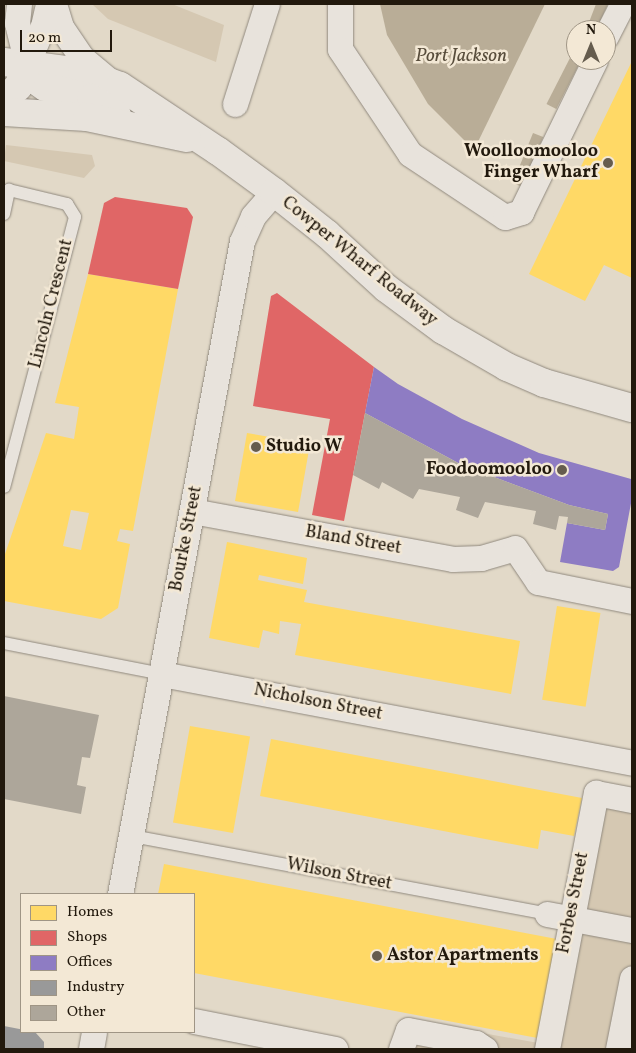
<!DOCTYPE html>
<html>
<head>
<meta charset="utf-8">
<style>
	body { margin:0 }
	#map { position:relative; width:636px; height:1053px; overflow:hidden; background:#e2d9c8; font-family:Vollkorn,serif }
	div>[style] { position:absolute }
	.green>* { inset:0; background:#d5c8b2 }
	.water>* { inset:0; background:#b9ad97; transform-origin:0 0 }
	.homes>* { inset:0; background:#ffd966; transform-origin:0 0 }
	.shops>* { inset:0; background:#e06666 }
	.offices>* { inset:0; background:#8e7cc3 }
	.industry>* { inset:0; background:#999 }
	.building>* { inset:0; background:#ada69a }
	.roads { filter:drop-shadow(0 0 1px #90897e) drop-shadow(0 0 1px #90897e) }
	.lane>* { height:12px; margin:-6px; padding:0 6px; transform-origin:6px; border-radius:6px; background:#e8e3dc }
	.street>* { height:25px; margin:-12.5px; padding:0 12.5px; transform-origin:12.5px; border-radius:12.5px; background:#e8e3dc }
	.secondary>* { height:28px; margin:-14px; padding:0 14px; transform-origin:14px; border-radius:14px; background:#e8e3dc }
	.dots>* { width:14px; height:14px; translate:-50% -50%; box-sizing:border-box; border:2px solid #f3e8d5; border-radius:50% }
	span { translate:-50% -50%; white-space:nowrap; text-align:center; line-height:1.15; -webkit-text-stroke:5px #f3e8d5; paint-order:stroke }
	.poi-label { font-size:18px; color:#22190d; font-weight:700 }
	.right { translate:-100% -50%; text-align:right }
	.left { translate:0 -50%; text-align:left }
	.street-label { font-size:18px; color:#22190d }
	.water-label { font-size:19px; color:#584d3c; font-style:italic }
	.frame { position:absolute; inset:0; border:5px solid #22190d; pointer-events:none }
	.legend { position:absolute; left:20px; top:893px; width:175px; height:140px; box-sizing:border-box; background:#f3e8d5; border:1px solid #9f9585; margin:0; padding:6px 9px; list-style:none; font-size:15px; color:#22190d }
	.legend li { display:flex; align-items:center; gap:10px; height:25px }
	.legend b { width:25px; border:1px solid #9f9585 }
	.north { position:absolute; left:566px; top:20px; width:50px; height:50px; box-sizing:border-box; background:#f3e8d5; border:1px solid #9f9585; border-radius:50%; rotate:0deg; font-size:14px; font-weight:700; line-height:20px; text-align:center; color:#22190d }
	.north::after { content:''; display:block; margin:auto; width:18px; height:22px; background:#655c4e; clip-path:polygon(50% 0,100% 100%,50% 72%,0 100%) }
	.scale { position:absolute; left:20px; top:30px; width:92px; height:22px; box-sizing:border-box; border:2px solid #22190d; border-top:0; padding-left:6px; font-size:15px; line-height:18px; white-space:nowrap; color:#22190d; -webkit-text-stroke:4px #f3e8d5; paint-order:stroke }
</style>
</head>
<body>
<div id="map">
	<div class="green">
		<i style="clip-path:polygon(92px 4px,172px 4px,224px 25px,216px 62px,108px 19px)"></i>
		<i style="clip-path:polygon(6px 145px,92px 155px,95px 166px,84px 178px,4px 161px)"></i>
		<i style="clip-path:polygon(592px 789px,632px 796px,632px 1005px,624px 1049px,416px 1049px,421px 1022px,544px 1044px)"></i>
	</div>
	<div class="water">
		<i style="clip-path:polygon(380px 4px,545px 4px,474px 150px,428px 104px,387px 35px)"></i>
		<i style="clip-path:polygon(596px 4px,608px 4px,596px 30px,586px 30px)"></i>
		<i style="left:571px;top:56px;width:11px;height:54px;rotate:27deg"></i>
		<i style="left:533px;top:133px;width:11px;height:54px;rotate:22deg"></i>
	</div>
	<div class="homes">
		<i style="clip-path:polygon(632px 61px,632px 278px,604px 265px,585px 301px,529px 274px)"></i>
		<i style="clip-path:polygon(evenodd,88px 274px,178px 289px,133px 531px,120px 529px,117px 541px,130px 544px,118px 608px,101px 619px,4px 601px,4px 557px,46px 433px,74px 439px,79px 407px,55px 403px,88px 274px,71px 510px,89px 513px,81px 550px,63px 546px,71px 510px)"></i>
		<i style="left:247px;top:433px;width:64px;height:69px;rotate:10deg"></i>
		<i style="clip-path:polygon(227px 542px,307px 558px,303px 584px,259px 575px,258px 580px,307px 590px,304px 602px,520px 641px,511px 694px,295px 655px,301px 624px,280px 621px,279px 634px,263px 630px,259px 648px,209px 638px)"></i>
		<i style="left:557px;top:606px;width:44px;height:95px;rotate:9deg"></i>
		<i style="left:190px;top:726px;width:61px;height:98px;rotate:10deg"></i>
		<i style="clip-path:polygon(271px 739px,582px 798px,574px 836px,541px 830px,538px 849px,260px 796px)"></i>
		<i style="clip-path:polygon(164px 864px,562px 940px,543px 1039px,194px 973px,194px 894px,158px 894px)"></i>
	</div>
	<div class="shops">
		<i style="clip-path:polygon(115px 197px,187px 208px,193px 217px,178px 289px,88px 274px,104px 203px)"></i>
		<i style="clip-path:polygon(277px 293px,374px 367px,344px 521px,312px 515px,330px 419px,253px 406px,271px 296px)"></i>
	</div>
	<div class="offices">
		<i style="clip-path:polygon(374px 367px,398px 384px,462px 419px,539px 453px,631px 479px,632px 498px,619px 567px,613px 571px,560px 562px,567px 523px,605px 530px,608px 514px,569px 505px,462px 465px,365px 413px)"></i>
	</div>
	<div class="industry">
		<i style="clip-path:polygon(4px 1026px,35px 1032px,44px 1042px,44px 1049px,4px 1049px)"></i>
	</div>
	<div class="building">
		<i style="clip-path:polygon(365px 413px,462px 465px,569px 505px,608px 514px,605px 530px,567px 523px,568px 517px,559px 516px,556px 530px,533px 524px,536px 511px,485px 502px,478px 518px,456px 510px,460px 497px,419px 489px,413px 499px,382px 482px,379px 489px,353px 475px)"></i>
		<i style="clip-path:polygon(4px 696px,99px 715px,90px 758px,82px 757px,77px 785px,86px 787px,81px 814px,4px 799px)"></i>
	</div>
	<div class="roads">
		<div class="lane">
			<i style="left:4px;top:214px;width:25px;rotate:-78deg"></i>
			<i style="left:9px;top:190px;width:60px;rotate:13.6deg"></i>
			<i style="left:67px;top:204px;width:15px;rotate:58deg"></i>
			<i style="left:75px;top:217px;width:279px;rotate:104.7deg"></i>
			<i style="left:4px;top:643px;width:161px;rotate:11.1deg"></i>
			<i style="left:132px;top:836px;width:422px;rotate:10.6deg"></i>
		</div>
		<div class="street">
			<i style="left:19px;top:4px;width:19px;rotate:96deg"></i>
			<i style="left:17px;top:23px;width:42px;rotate:76.3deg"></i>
			<i style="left:54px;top:4px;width:24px;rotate:73deg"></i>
			<i style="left:61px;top:27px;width:36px;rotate:56deg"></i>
			<i style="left:81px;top:57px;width:34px;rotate:40deg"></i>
			<i style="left:340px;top:4px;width:45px;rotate:90deg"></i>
			<i style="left:340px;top:49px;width:126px;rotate:56.3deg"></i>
			<i style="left:410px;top:154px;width:114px;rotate:33.6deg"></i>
			<i style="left:505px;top:217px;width:17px;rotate:-17deg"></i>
			<i style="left:521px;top:212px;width:169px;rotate:-64deg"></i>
			<i style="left:606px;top:36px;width:36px;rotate:-63deg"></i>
			<i style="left:27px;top:64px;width:41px;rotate:-67.2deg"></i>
			<i style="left:43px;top:26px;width:23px;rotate:-77deg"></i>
			<i style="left:235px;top:104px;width:105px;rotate:-72.3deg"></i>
			<i style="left:192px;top:511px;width:265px;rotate:10.4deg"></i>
			<i style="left:453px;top:559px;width:28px;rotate:-2deg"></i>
			<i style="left:481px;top:558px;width:35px;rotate:-16deg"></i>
			<i style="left:515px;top:548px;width:41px;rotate:55.9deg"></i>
			<i style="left:538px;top:582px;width:96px;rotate:11.4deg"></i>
			<i style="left:162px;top:674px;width:478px;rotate:10.7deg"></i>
			<i style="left:120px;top:894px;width:664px;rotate:-79.42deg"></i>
			<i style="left:242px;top:241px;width:27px;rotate:-66deg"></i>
			<i style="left:253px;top:216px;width:32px;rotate:-49deg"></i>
			<i style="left:547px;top:914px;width:86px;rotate:10.7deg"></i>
			<i style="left:194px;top:1021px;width:144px;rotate:11.2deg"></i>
			<i style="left:91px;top:1049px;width:17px;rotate:-80deg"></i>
			<i style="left:401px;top:1049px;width:20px;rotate:-70deg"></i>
			<i style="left:408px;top:1030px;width:69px;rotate:10.8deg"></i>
			<i style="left:476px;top:1043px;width:11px;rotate:34deg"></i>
			<i style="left:547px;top:1049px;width:261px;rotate:-79.2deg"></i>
			<i style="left:596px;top:793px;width:36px;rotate:11deg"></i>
			<i style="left:618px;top:1049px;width:72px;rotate:-78.8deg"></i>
		</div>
		<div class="secondary">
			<i style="left:4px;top:62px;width:79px;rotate:7.3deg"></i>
			<i style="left:82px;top:72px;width:40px;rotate:20.2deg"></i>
			<i style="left:120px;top:86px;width:118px;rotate:33.6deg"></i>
			<i style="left:218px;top:151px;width:69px;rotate:36.2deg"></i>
			<i style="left:274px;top:192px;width:68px;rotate:38.4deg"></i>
			<i style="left:327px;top:234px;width:80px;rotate:42.5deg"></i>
			<i style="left:386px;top:288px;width:71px;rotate:36.4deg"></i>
			<i style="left:443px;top:330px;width:74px;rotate:30deg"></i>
			<i style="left:507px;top:367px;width:40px;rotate:23.4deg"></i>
			<i style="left:544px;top:383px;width:91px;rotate:15.9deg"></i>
			<i style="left:27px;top:64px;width:18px;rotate:63deg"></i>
			<i style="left:35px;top:80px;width:12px;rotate:35deg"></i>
			<i style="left:45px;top:87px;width:47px;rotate:13.4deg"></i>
			<i style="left:91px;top:98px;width:31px;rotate:33deg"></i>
			<i style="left:4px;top:98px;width:18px;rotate:-38deg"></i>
			<i style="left:18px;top:87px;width:25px;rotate:-69deg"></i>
			<i style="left:4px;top:112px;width:83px;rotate:3.4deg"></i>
			<i style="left:87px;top:117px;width:102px;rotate:11.9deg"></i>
		</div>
	</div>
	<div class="dots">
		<i style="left:608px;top:163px;background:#655c4e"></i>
		<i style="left:256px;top:447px;background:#655c4e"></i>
		<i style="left:562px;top:470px;background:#655c4e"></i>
		<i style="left:377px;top:956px;background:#655c4e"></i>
	</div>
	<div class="poi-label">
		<span class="right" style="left:598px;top:163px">Woolloomooloo<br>Finger Wharf</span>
		<span class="left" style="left:266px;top:447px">Studio W</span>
		<span class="right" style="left:552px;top:470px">Foodoomooloo</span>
		<span class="left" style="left:387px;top:956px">Astor Apartments</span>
	</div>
	<div class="street-label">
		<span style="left:359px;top:262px;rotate:39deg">Cowper Wharf Roadway</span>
		<span style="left:52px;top:304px;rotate:-76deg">Lincoln Crescent</span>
		<span style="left:187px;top:539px;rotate:-79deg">Bourke Street</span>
		<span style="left:353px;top:541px;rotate:10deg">Bland Street</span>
		<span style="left:318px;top:703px;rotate:11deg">Nicholson Street</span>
		<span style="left:339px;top:875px;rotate:11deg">Wilson Street</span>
		<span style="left:574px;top:903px;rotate:-79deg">Forbes Street</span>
	</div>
	<div class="water-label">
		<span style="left:461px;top:57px">Port Jackson</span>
	</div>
	<div class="frame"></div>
	<ul class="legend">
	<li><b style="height:14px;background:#ffd966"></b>Homes</li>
	<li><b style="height:14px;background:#e06666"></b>Shops</li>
	<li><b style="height:14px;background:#8e7cc3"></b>Offices</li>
	<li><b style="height:14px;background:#999"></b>Industry</li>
	<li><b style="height:14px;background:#ada69a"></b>Other</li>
	</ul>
	<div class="north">N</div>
	<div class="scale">20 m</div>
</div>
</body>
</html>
